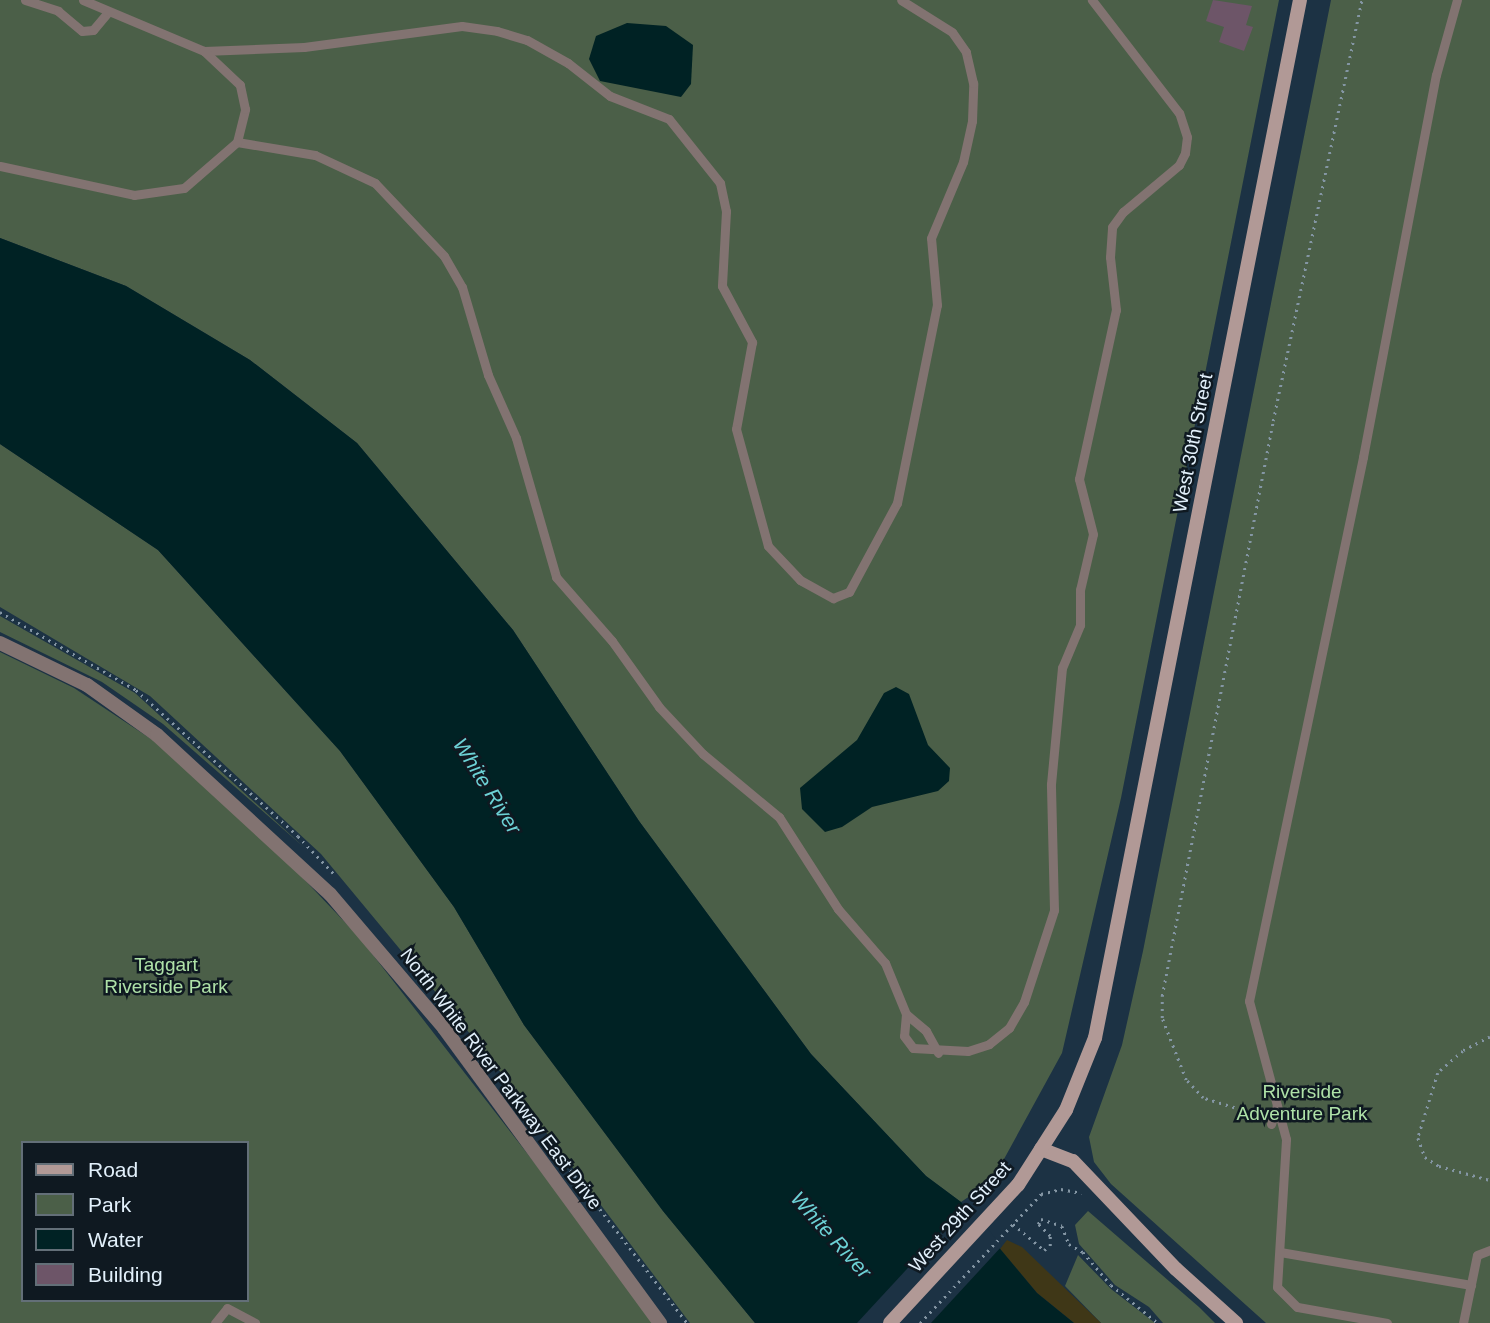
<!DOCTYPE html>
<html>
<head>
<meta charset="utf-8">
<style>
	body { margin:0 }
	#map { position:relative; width:1490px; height:1323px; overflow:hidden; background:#1c3244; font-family:Arial,sans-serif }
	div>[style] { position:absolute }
	.green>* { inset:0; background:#4b5f48 }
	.sand>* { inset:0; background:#3f3717 }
	.water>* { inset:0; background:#002224 }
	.pier>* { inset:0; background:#1c3244 }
	.building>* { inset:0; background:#6d5568 }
	.path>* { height:2.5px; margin-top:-1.25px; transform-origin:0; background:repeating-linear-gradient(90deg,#8496a4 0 2px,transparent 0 7px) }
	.lane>* { height:9px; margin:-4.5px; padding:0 4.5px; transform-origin:4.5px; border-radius:4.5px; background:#827371 }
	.street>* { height:14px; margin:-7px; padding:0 7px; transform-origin:7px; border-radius:7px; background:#827371 }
	.secondary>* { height:14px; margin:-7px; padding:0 7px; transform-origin:7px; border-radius:7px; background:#b19996 }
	span { translate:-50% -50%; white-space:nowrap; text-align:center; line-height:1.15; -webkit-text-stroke:5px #0f1921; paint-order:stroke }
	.street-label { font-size:19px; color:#e2f0fb }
	.park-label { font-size:19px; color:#afe2a8 }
	.water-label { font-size:21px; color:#6cd1d5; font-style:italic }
	.legend { position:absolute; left:21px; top:1141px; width:228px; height:161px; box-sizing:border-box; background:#0f1921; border:2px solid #636f78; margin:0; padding:9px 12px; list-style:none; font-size:21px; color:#e2f0fb }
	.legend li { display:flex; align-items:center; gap:14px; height:35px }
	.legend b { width:35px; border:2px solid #636f78 }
</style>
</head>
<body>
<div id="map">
	<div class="green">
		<i style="clip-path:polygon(0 0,1279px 0,1121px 798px,1062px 1053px,992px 1181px,961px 1202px,926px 1176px,811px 1054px,639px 821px,513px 630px,357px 443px,250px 360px,126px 286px,0 238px)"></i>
		<i style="clip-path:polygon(1331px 0,1490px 0,1490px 1323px,1266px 1323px,1111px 1184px,1094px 1162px,1089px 1137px,1122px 1045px,1143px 951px)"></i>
		<i style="clip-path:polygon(0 444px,158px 550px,340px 751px,454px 907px,524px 1025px,663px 1211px,755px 1323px,690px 1323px,486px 1053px,321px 854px,150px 696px,0 607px)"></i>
		<i style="clip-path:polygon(0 616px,135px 693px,306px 849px,163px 724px,102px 682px,0 632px)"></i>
		<i style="clip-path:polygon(evenodd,0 652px,74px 688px,166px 749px,278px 852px,359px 937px,659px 1323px,0 1323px,0 652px,23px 1143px,247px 1143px,247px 1300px,23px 1300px,23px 1143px)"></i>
		<i style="clip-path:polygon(1088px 1211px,1199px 1307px,1215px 1323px,1163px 1323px,1149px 1307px,1115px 1285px,1079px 1244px,1075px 1225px)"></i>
		<i style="clip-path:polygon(1078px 1255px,1111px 1289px,1155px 1323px,1101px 1323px,1065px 1286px)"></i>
	</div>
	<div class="sand">
		<i style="clip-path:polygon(1007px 1240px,1022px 1247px,1101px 1323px,1074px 1323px,1037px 1293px,1000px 1249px)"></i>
	</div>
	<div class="water">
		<i style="clip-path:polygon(627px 23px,666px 26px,693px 45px,691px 84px,681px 97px,600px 81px,589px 59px,596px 36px)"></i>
		<i style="clip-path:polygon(0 238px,126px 286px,250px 360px,357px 443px,513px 630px,639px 821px,811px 1054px,926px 1176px,961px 1202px,1037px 1293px,1074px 1323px,755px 1323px,663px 1211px,524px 1025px,454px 907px,340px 751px,158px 550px,0 444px)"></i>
		<i style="clip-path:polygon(896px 687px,909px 694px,928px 745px,950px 768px,949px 781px,938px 791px,872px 807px,842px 827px,825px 832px,802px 809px,800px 788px,857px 740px,884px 693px)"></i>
	</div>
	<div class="pier">
		<i style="clip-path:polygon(967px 1204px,1002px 1246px,931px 1323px,857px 1323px)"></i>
	</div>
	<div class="building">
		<i style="clip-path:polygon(1213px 0,1252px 6px,1246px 25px,1253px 27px,1244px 51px,1219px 42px,1224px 27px,1206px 21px)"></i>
	</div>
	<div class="path">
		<i style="left:0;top:612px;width:157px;rotate:29.8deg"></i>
		<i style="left:136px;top:690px;width:218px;rotate:42deg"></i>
		<i style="left:298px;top:836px;width:54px;rotate:46.5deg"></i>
		<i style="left:1490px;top:1037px;width:30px;rotate:153deg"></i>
		<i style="left:1463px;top:1051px;width:33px;rotate:139deg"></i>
		<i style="left:1438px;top:1073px;width:68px;rotate:107.1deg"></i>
		<i style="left:1418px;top:1138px;width:20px;rotate:70deg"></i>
		<i style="left:1425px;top:1157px;width:17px;rotate:33deg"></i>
		<i style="left:1439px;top:1166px;width:53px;rotate:15.4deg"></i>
		<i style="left:1261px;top:1116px;width:61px;rotate:-162.8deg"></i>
		<i style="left:1203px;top:1098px;width:25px;rotate:-133deg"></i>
		<i style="left:1186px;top:1080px;width:66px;rotate:-111.2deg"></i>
		<i style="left:1162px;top:1018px;width:22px;rotate:-90deg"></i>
		<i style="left:1162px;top:996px;width:586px;rotate:-79.07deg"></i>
		<i style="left:1273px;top:421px;width:430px;rotate:-78.1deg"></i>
		<i style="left:532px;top:1120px;width:255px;rotate:52.6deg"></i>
		<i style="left:1013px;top:1224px;width:40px;rotate:40deg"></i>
		<i style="left:1044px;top:1250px;width:7px;rotate:-34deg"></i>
		<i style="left:1050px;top:1246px;width:10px;rotate:-90deg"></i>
		<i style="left:1050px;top:1236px;width:17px;rotate:-135deg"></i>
		<i style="left:1038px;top:1224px;width:6px;rotate:-59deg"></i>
		<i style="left:1041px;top:1219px;width:22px;rotate:18deg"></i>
		<i style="left:1062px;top:1226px;width:19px;rotate:69deg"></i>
		<i style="left:1069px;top:1244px;width:16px;rotate:30deg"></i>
		<i style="left:1083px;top:1252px;width:43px;rotate:49.7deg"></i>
		<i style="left:1111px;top:1285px;width:60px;rotate:39deg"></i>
		<i style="left:920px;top:1323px;width:177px;rotate:-46.8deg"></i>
		<i style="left:1041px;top:1194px;width:21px;rotate:-14deg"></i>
		<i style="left:1061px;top:1189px;width:21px;rotate:11deg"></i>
	</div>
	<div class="lane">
		<i style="left:25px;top:0;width:35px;rotate:18deg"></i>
		<i style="left:58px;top:11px;width:31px;rotate:40deg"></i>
		<i style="left:82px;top:31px;width:11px;rotate:-5deg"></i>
		<i style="left:93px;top:30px;width:23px;rotate:-50deg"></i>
		<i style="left:83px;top:0;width:131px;rotate:22.9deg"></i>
		<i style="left:204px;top:51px;width:100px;rotate:-2.3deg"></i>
		<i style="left:304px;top:47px;width:159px;rotate:-7.6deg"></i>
		<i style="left:462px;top:26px;width:35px;rotate:8deg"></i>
		<i style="left:497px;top:31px;width:31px;rotate:17deg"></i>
		<i style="left:527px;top:40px;width:47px;rotate:29.3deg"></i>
		<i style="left:568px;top:63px;width:53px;rotate:38.2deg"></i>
		<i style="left:610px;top:96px;width:63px;rotate:21.3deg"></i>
		<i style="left:669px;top:119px;width:82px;rotate:51.4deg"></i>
		<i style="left:720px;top:183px;width:29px;rotate:78deg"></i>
		<i style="left:726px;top:211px;width:75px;rotate:93.1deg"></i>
		<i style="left:722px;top:286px;width:64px;rotate:61.8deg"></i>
		<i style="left:752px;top:342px;width:88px;rotate:100.4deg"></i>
		<i style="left:736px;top:429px;width:121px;rotate:74.7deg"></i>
		<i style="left:768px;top:546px;width:47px;rotate:46.7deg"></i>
		<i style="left:800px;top:580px;width:38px;rotate:29deg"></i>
		<i style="left:833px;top:598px;width:17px;rotate:-21deg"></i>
		<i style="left:849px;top:592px;width:101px;rotate:-61.7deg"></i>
		<i style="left:897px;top:503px;width:202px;rotate:-78.6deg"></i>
		<i style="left:937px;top:305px;width:67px;rotate:-95.1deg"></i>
		<i style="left:931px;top:238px;width:82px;rotate:-67.2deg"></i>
		<i style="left:963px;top:162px;width:42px;rotate:-77.6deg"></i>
		<i style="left:972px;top:121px;width:38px;rotate:-88deg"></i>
		<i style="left:973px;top:83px;width:32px;rotate:-103deg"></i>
		<i style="left:966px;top:52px;width:24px;rotate:-125deg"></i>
		<i style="left:952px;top:32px;width:60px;rotate:-147.9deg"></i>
		<i style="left:237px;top:142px;width:79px;rotate:9.5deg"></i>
		<i style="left:315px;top:155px;width:66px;rotate:25deg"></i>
		<i style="left:375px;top:183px;width:100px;rotate:46.6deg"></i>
		<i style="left:444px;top:256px;width:36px;rotate:60deg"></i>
		<i style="left:462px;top:287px;width:92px;rotate:73.5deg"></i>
		<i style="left:488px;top:375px;width:69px;rotate:66deg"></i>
		<i style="left:516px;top:438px;width:145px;rotate:73.9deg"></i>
		<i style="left:556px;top:577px;width:85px;rotate:48.8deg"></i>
		<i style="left:612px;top:641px;width:81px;rotate:54.5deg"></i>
		<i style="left:659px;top:707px;width:64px;rotate:46.9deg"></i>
		<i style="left:703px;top:754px;width:99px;rotate:39.7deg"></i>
		<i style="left:779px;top:817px;width:109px;rotate:57.3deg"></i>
		<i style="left:838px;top:909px;width:72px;rotate:49deg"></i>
		<i style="left:885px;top:963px;width:55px;rotate:67.6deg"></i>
		<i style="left:906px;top:1014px;width:22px;rotate:95deg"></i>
		<i style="left:904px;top:1036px;width:15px;rotate:53deg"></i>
		<i style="left:913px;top:1048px;width:55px;rotate:3.1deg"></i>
		<i style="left:968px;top:1051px;width:22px;rotate:-18deg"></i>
		<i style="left:989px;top:1044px;width:26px;rotate:-39deg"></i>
		<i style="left:1009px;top:1028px;width:30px;rotate:-60deg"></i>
		<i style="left:1024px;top:1002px;width:97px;rotate:-71.9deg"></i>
		<i style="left:1054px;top:910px;width:126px;rotate:-91.4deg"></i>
		<i style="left:1051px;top:784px;width:117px;rotate:-84.6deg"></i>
		<i style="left:1062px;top:668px;width:47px;rotate:-67.3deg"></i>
		<i style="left:1080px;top:625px;width:35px;rotate:-90deg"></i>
		<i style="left:1080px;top:590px;width:57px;rotate:-76.9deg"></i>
		<i style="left:1093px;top:534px;width:57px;rotate:-104.3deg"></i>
		<i style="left:1079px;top:479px;width:173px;rotate:-77.7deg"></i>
		<i style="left:1116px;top:310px;width:53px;rotate:-96.5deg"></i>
		<i style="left:1110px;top:257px;width:30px;rotate:-86deg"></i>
		<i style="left:1112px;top:227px;width:19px;rotate:-54deg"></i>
		<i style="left:1123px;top:212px;width:73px;rotate:-40deg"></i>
		<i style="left:1179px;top:165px;width:13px;rotate:-63deg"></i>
		<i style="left:1185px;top:153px;width:16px;rotate:-83deg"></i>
		<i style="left:1187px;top:137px;width:25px;rotate:-108deg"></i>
		<i style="left:1179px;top:113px;width:143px;rotate:-127.6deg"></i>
		<i style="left:0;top:166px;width:137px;rotate:12.2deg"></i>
		<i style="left:134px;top:195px;width:50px;rotate:-8deg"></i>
		<i style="left:184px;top:188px;width:70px;rotate:-41deg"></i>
		<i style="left:237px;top:142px;width:34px;rotate:-76deg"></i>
		<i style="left:245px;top:109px;width:25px;rotate:-102deg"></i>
		<i style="left:240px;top:85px;width:50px;rotate:-136.6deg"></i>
		<i style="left:906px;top:1014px;width:26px;rotate:40deg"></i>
		<i style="left:926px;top:1031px;width:25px;rotate:61deg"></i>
		<i style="left:1271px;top:1124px;width:19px;rotate:-72deg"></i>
		<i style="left:1280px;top:1252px;width:194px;rotate:9.8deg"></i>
		<i style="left:215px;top:1323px;width:19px;rotate:-51deg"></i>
		<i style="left:227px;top:1308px;width:32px;rotate:28deg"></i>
		<i style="left:1387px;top:1323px;width:91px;rotate:-169.9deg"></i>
		<i style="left:1297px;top:1307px;width:28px;rotate:-135deg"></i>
		<i style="left:1277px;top:1287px;width:148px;rotate:-86.5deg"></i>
		<i style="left:1286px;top:1139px;width:143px;rotate:-105deg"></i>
		<i style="left:1249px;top:1001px;width:556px;rotate:-78.16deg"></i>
		<i style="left:1363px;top:457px;width:389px;rotate:-79.2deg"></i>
		<i style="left:1436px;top:75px;width:78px;rotate:-74.4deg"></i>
		<i style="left:1463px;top:1323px;width:69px;rotate:-78.4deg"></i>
		<i style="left:1477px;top:1255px;width:14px;rotate:-21deg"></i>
	</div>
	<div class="street">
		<i style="left:0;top:643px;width:97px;rotate:25.8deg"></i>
		<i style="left:87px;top:685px;width:86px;rotate:35.5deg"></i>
		<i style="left:157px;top:735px;width:235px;rotate:42.6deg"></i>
		<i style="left:330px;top:894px;width:176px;rotate:49.6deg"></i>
		<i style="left:444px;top:1028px;width:366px;rotate:53.8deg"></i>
	</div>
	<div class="secondary">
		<i style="left:1041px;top:1149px;width:34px;rotate:21deg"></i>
		<i style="left:1073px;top:1161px;width:149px;rotate:46.4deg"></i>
		<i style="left:1176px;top:1269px;width:81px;rotate:42deg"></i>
		<i style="left:890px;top:1323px;width:188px;rotate:-47.2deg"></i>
		<i style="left:1018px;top:1185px;width:89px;rotate:-57.4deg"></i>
		<i style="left:1066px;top:1110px;width:78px;rotate:-68.1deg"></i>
		<i style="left:1095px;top:1038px;width:1058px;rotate:-78.83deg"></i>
	</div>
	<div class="street-label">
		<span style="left:1193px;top:443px;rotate:-79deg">West 30th Street</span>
		<span style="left:501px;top:1079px;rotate:53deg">North White River Parkway East Drive</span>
		<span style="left:960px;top:1217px;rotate:-48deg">West 29th Street</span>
	</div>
	<div class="park-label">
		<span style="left:166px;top:976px">Taggart<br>Riverside Park</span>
		<span style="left:1302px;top:1103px">Riverside<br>Adventure Park</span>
	</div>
	<div class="water-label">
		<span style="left:487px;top:786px;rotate:58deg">White River</span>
		<span style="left:831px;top:1235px;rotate:48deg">White River</span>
	</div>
	<ul class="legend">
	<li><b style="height:9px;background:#b19996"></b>Road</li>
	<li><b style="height:19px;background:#4b5f48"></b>Park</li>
	<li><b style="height:19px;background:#002224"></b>Water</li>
	<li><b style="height:19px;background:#6d5568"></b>Building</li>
	</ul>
</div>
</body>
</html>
